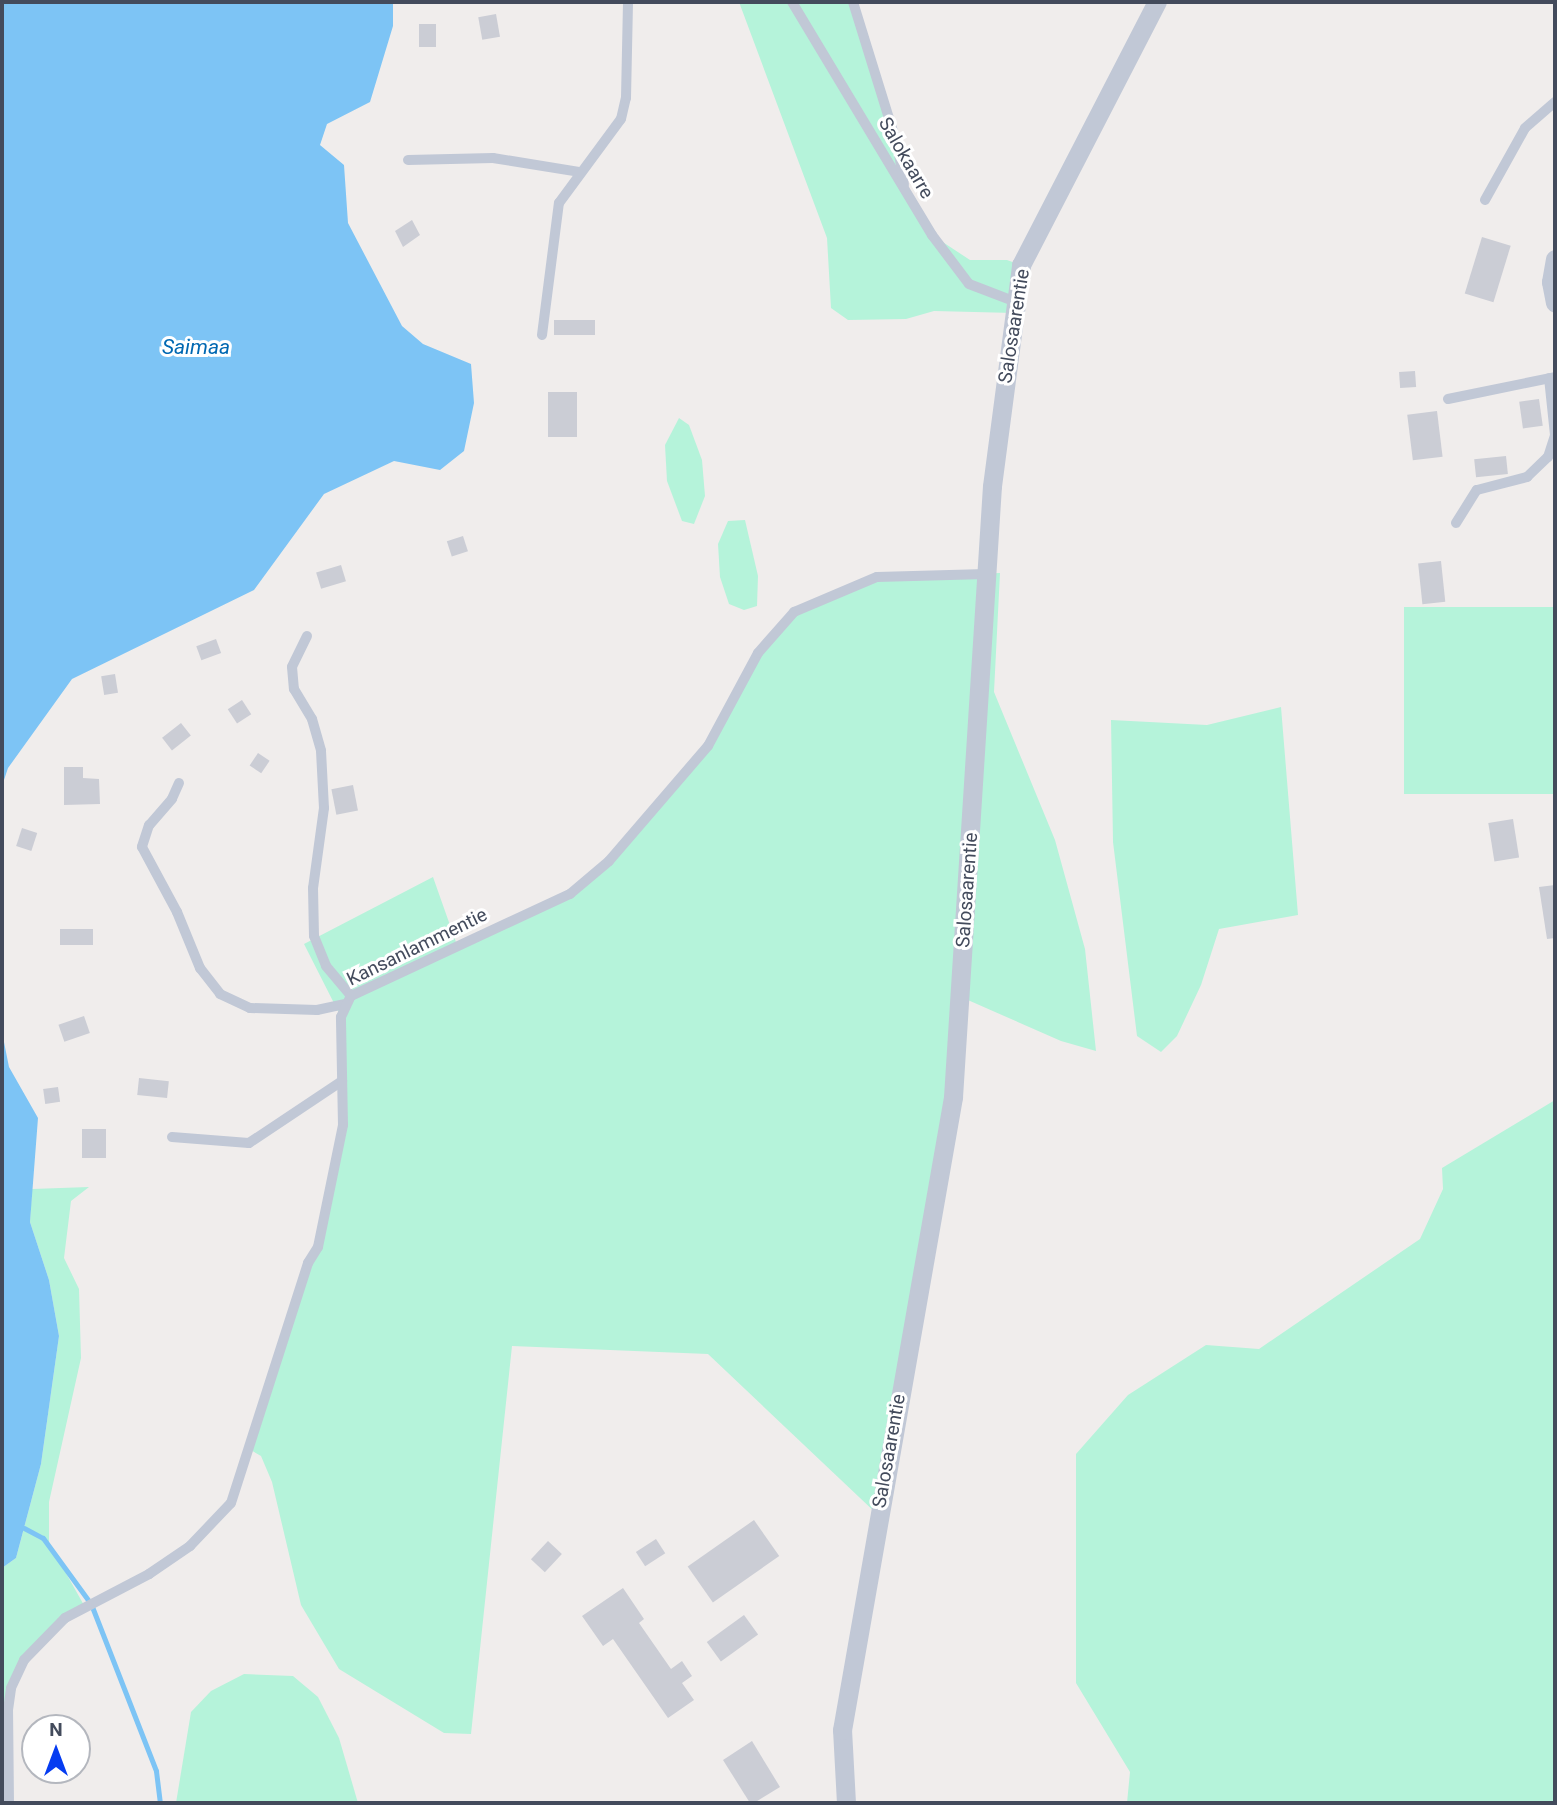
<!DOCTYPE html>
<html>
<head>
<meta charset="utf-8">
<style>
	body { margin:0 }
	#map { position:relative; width:1557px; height:1805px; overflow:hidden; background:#f0edec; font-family:Roboto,sans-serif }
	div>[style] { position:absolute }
	.green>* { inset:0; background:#b5f3da; transform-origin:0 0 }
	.water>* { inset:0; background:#7dc4f5 }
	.stream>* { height:5px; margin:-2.5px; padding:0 2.5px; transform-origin:2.5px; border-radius:2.5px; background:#7dc4f5 }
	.building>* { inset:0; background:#cbcdd5; transform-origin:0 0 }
	.service>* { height:10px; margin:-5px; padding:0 5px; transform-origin:5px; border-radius:5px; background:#c1c8d6 }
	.minor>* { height:19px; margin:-9.5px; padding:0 9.5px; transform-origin:9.5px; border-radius:9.5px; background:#c1c8d6 }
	span { translate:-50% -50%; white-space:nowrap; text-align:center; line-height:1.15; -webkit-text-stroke:6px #fff; paint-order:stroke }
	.street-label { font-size:19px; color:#434b5c }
	.water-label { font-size:21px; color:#0068b2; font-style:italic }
	.frame { position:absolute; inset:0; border:4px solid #434b5c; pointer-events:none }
	.north { position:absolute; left:21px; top:1714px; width:70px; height:70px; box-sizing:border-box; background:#fff; border:2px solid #b4b7be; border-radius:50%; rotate:0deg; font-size:19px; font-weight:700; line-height:28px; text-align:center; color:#434b5c }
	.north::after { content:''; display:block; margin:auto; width:24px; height:32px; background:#063cf1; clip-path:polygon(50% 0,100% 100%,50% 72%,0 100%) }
</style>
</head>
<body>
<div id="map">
	<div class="green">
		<i style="clip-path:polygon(739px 2px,853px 2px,906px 196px,932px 235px,970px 260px,1007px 260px,1021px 265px,1014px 313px,934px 311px,906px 319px,848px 320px,831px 308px,827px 238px)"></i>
		<i style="clip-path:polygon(679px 418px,689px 425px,702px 460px,705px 496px,694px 524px,682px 521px,667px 481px,665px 445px)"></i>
		<i style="clip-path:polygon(745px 520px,758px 576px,757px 606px,744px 610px,729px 604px,720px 577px,718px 544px,728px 521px)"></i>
		<i style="clip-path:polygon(1000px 573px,994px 692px,1055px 840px,1085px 949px,1096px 1051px,1061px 1041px,961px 997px,878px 1515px,708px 1354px,512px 1346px,471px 1734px,444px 1733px,339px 1669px,301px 1605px,272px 1482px,261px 1456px,249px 1449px,318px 1247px,343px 1125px,341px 1017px,304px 944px,433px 877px,457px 945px,570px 894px,609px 861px,708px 746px,734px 691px,794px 612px,877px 577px)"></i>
		<i style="left:1555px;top:607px;width:187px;height:151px;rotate:90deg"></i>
		<i style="clip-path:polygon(1281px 707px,1298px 915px,1219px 929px,1201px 985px,1177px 1036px,1161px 1052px,1137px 1036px,1113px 842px,1111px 720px,1207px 725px)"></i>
		<i style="clip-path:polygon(1555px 1100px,1555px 1803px,1127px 1803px,1130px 1772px,1076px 1683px,1076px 1454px,1128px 1395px,1206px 1345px,1259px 1349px,1420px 1239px,1443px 1189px,1442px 1168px)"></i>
		<i style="clip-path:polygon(89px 1187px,71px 1201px,64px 1258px,79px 1289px,81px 1358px,49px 1502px,49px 1543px,85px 1607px,24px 1660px,11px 1688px,9px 1803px,2px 1753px,2px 1568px,16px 1558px,41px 1464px,59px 1336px,49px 1280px,30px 1222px,32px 1189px)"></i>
		<i style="clip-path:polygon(244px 1674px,293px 1676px,318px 1697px,339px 1738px,358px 1803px,176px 1803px,191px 1712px,211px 1691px)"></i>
	</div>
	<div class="water">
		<i style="clip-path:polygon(2px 2px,393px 2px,393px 26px,370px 102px,327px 124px,320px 145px,344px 165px,348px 223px,402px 326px,423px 344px,471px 364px,474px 403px,464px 451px,440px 470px,394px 461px,324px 494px,254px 590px,72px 679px,8px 768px,2px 786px)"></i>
		<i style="clip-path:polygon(2px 1032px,9px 1067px,38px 1118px,30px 1222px,49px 1280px,59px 1336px,41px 1464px,16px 1558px,2px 1568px)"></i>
	</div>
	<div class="stream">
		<i style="left:24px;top:1528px;width:21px;rotate:28deg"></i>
		<i style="left:43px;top:1538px;width:82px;rotate:54deg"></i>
		<i style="left:91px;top:1604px;width:179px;rotate:68.7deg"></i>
		<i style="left:156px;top:1771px;width:32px;rotate:83deg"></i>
	</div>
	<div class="building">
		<i style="left:496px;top:14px;width:23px;height:18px;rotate:80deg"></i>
		<i style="left:419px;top:24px;width:17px;height:23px"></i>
		<i style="clip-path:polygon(412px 220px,420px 235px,403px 247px,395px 231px)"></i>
		<i style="left:1482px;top:237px;width:30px;height:59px;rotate:17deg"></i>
		<i style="left:595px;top:320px;width:15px;height:41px;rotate:90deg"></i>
		<i style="left:1415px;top:371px;width:16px;height:16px;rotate:86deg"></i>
		<i style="left:548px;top:392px;width:29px;height:45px"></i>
		<i style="left:1539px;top:399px;width:27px;height:20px;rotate:82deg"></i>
		<i style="left:1437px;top:411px;width:46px;height:30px;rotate:83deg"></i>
		<i style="left:1506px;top:456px;width:18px;height:32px;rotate:84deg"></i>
		<i style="left:463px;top:536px;width:16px;height:17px;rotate:72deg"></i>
		<i style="left:1441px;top:561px;width:41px;height:23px;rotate:84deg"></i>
		<i style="left:341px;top:565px;width:17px;height:26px;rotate:73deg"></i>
		<i style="left:216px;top:639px;width:15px;height:21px;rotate:70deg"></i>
		<i style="left:115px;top:674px;width:19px;height:14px;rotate:81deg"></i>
		<i style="left:242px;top:700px;width:17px;height:17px;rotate:57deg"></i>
		<i style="left:181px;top:723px;width:16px;height:24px;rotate:52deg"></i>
		<i style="left:258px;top:753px;width:14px;height:15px;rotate:34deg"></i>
		<i style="clip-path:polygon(64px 767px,83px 767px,83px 778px,99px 779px,100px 804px,64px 805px)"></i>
		<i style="left:353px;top:785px;width:26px;height:22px;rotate:79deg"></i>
		<i style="left:1513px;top:819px;width:39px;height:25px;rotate:81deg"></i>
		<i style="left:22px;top:828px;width:16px;height:19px;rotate:18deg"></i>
		<i style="clip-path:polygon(1555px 885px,1555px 938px,1547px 939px,1539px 887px)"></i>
		<i style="left:93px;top:929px;width:16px;height:33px;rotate:90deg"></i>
		<i style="left:84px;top:1016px;width:18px;height:27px;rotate:71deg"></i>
		<i style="left:139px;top:1078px;width:30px;height:17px;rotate:6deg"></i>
		<i style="left:58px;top:1087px;width:15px;height:15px;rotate:82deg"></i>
		<i style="left:106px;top:1129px;width:29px;height:24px;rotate:90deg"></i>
		<i style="left:754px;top:1520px;width:44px;height:81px;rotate:55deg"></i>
		<i style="left:656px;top:1539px;width:17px;height:24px;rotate:57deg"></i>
		<i style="left:548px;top:1541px;width:19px;height:25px;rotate:43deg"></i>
		<i style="clip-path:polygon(623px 1588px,644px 1619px,639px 1623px,671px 1669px,682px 1661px,692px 1676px,682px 1683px,694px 1700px,668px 1718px,613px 1639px,603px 1646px,582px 1616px)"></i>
		<i style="left:744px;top:1615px;width:24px;height:46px;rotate:54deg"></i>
		<i style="clip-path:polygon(752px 1741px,780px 1787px,754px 1803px,750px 1803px,723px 1760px)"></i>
	</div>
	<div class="service">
		<i style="left:792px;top:2px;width:272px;rotate:59deg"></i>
		<i style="left:932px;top:235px;width:61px;rotate:52.9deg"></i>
		<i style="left:969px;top:284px;width:50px;rotate:21deg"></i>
		<i style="left:853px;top:2px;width:152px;rotate:72.8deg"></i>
		<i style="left:898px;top:147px;width:38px;rotate:81deg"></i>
		<i style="left:408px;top:160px;width:85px;rotate:-1.3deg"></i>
		<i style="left:493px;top:158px;width:87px;rotate:9.2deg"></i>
		<i style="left:1485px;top:200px;width:82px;rotate:-60.9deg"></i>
		<i style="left:1525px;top:128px;width:40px;rotate:-41deg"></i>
		<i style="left:542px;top:335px;width:133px;rotate:-82.7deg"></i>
		<i style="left:559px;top:203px;width:104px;rotate:-53.6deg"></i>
		<i style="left:621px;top:119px;width:22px;rotate:-77deg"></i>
		<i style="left:626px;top:98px;width:96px;rotate:-88.8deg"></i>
		<i style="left:1448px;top:399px;width:109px;rotate:-11.6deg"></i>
		<i style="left:1456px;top:523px;width:39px;rotate:-58deg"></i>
		<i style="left:1477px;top:490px;width:52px;rotate:-14.6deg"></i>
		<i style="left:1527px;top:477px;width:29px;rotate:-44deg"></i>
		<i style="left:1548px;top:457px;width:23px;rotate:-72deg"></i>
		<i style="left:1555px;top:435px;width:57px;rotate:-96deg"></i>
		<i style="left:307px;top:636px;width:34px;rotate:116deg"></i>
		<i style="left:292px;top:667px;width:22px;rotate:85deg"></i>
		<i style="left:294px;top:689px;width:35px;rotate:59deg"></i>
		<i style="left:312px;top:719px;width:33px;rotate:74deg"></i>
		<i style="left:321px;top:751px;width:57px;rotate:87deg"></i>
		<i style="left:324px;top:808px;width:81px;rotate:97.8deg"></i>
		<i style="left:313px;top:888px;width:48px;rotate:88.8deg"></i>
		<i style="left:314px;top:936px;width:32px;rotate:68deg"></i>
		<i style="left:326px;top:966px;width:39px;rotate:50deg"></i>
		<i style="left:179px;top:783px;width:17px;rotate:114deg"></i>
		<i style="left:172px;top:799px;width:35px;rotate:131deg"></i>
		<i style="left:149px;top:825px;width:23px;rotate:108deg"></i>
		<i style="left:142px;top:847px;width:74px;rotate:61.7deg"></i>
		<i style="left:177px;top:912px;width:61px;rotate:67.7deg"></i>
		<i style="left:200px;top:968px;width:33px;rotate:52deg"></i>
		<i style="left:220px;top:994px;width:33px;rotate:25deg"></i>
		<i style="left:250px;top:1008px;width:67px;rotate:1.7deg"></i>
		<i style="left:317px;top:1010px;width:29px;rotate:-12deg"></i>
		<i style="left:172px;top:1137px;width:77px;rotate:4.5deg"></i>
		<i style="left:249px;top:1143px;width:112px;rotate:-33.7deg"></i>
		<i style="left:9px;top:1803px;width:93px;rotate:-90.6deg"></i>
		<i style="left:8px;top:1710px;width:22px;rotate:-82deg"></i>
		<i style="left:11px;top:1688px;width:31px;rotate:-65deg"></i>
		<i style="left:24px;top:1660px;width:59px;rotate:-45.7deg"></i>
		<i style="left:65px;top:1618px;width:95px;rotate:-27.6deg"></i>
		<i style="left:149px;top:1574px;width:50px;rotate:-34.3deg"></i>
		<i style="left:190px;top:1546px;width:59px;rotate:-46.4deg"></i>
		<i style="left:231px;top:1503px;width:252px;rotate:-72.2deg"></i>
		<i style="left:308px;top:1263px;width:19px;rotate:-58deg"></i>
		<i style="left:318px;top:1247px;width:125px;rotate:-78.4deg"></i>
		<i style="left:343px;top:1125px;width:108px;rotate:-91.1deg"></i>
		<i style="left:341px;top:1017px;width:23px;rotate:-65deg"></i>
		<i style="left:351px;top:996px;width:242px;rotate:-25deg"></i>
		<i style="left:570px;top:894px;width:51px;rotate:-40.2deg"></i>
		<i style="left:609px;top:861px;width:152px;rotate:-49.3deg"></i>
		<i style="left:708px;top:746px;width:106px;rotate:-61.7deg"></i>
		<i style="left:758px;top:653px;width:55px;rotate:-48.7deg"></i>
		<i style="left:794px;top:612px;width:90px;rotate:-22.9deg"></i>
		<i style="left:877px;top:577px;width:109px;rotate:-1.6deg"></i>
	</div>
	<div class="minor">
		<i style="left:1555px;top:259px;width:23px;rotate:100deg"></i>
		<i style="left:1551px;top:282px;width:21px;rotate:79deg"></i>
		<i style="left:846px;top:1803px;width:73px;rotate:-93.1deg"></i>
		<i style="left:842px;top:1730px;width:643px;rotate:-80.05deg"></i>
		<i style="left:953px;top:1097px;width:612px;rotate:-86.35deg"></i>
		<i style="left:992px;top:486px;width:223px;rotate:-82.5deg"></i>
		<i style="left:1021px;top:265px;width:296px;rotate:-62.7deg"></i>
	</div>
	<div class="street-label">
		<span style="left:906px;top:158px;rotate:60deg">Salokaarre</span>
		<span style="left:1014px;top:326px;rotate:-81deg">Salosaarentie</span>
		<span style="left:967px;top:890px;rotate:-86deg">Salosaarentie</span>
		<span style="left:417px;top:947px;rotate:-26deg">Kansanlammentie</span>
		<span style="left:889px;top:1451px;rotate:-80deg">Salosaarentie</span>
	</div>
	<div class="water-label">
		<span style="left:196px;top:347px">Saimaa</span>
	</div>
	<div class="frame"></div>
	<div class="north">N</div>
</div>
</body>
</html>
